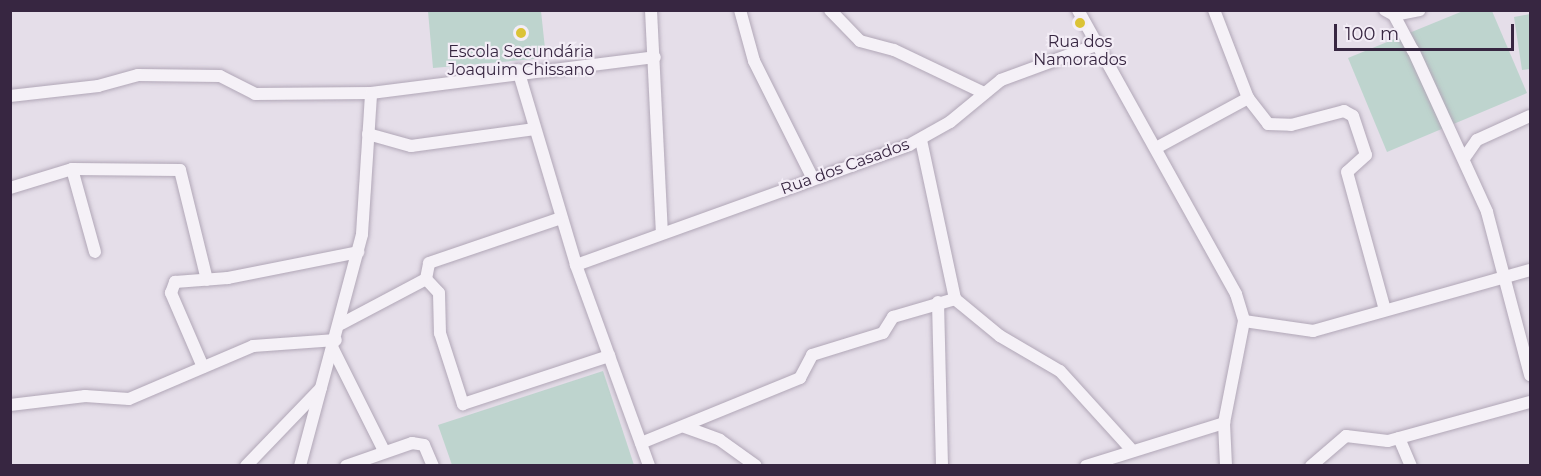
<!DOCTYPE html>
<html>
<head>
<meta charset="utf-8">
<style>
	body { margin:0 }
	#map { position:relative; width:1541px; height:476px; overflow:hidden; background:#e5dee9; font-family:Montserrat,sans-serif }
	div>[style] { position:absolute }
	.green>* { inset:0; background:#bed4ce }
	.roads { filter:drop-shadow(0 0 2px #b1a7b7) drop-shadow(0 0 2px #b1a7b7) }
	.minor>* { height:12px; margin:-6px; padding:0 6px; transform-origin:6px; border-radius:6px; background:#f5f1f7 }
	.dots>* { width:16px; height:16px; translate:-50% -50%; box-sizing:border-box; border:3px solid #f3edf6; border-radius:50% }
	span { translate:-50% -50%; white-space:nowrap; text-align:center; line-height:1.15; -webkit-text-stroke:4.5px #f3edf6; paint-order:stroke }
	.poi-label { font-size:16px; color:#372641 }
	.street-label { font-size:16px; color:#372641 }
	.frame { position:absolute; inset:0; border:12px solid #372641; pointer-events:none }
	.scale { position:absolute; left:1334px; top:24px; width:180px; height:27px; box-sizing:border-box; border:3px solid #372641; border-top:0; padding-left:8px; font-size:18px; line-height:21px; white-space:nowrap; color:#372641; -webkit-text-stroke:4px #f3edf6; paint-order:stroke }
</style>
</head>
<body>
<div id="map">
	<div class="green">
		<i style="clip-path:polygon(428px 11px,541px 11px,546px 58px,433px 68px)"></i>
		<i style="clip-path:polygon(1463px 11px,1492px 11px,1527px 93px,1387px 152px,1348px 58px)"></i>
		<i style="clip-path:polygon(1530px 14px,1530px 69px,1522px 70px,1514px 17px)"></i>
		<i style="clip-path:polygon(603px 371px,634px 465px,452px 465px,438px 425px)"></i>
	</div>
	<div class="roads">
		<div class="minor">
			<i style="left:651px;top:10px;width:222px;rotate:87.2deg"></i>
			<i style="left:740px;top:10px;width:53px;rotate:74.6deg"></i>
			<i style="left:754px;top:61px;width:132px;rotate:63.4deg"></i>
			<i style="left:830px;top:10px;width:43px;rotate:45.9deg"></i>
			<i style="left:860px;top:41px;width:35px;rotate:15deg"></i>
			<i style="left:894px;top:50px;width:100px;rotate:25.5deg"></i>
			<i style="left:1078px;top:10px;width:325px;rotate:60.9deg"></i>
			<i style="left:1236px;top:294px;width:28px;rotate:73deg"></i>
			<i style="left:1244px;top:321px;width:104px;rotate:101.1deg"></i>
			<i style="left:1224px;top:423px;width:43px;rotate:87.3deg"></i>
			<i style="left:1214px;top:10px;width:94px;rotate:68.9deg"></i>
			<i style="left:1248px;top:98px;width:33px;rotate:52deg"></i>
			<i style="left:1268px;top:124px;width:23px;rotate:2deg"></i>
			<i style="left:1291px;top:125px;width:55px;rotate:-14.8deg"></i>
			<i style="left:1344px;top:111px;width:10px;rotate:29deg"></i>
			<i style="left:1353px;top:116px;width:41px;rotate:71.6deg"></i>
			<i style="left:1366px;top:155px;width:25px;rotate:138deg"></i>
			<i style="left:1347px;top:172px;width:143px;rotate:74.6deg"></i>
			<i style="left:1385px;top:10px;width:10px;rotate:29deg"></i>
			<i style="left:1394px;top:15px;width:40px;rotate:62deg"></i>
			<i style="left:1413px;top:50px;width:178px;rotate:65.4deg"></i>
			<i style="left:1487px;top:212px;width:169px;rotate:75.2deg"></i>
			<i style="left:1394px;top:15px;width:26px;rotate:-11deg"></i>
			<i style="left:518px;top:70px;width:203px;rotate:73.4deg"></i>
			<i style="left:576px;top:265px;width:214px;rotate:70deg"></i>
			<i style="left:10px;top:96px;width:89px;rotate:-6.5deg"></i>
			<i style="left:98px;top:86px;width:41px;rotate:-15.4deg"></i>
			<i style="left:138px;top:75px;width:82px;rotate:0.7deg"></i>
			<i style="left:220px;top:76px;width:39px;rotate:27deg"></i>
			<i style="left:255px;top:94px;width:116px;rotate:-0.5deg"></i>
			<i style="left:371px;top:93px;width:286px;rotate:-7.2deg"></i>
			<i style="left:368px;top:134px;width:45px;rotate:15.6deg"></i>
			<i style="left:411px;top:146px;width:125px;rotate:-7.8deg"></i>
			<i style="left:921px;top:140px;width:163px;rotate:77.9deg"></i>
			<i style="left:955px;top:299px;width:58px;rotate:39.4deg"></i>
			<i style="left:1000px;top:336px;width:69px;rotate:30.3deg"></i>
			<i style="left:1060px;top:371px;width:104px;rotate:47.7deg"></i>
			<i style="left:1156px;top:148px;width:105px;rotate:-28.5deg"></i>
			<i style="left:1465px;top:157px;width:21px;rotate:-55deg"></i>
			<i style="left:1477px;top:140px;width:58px;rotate:-24.4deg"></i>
			<i style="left:72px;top:169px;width:86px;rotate:74.5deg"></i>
			<i style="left:10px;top:188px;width:65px;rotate:-17deg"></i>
			<i style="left:72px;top:169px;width:108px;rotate:0.5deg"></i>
			<i style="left:180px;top:170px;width:113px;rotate:76.2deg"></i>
			<i style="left:576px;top:265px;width:354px;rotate:-19.8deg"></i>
			<i style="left:909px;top:145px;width:47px;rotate:-29.3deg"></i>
			<i style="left:950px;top:122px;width:66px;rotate:-39.5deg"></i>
			<i style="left:1001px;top:80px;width:104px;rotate:-20.2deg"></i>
			<i style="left:426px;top:279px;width:19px;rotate:47deg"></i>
			<i style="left:439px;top:293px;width:40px;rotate:88.6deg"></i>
			<i style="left:440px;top:333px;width:75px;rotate:72.1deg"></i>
			<i style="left:463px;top:404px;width:154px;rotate:-18.2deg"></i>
			<i style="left:426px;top:279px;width:16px;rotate:-79deg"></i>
			<i style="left:429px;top:263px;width:139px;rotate:-18.8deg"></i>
			<i style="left:938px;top:302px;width:164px;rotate:88.6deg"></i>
			<i style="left:1244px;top:321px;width:70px;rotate:8.2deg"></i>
			<i style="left:1313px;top:331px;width:225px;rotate:-15.7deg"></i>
			<i style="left:341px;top:324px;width:96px;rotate:-27.9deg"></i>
			<i style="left:333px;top:349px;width:112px;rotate:63.4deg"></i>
			<i style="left:203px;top:367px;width:81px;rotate:-113.4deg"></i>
			<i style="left:171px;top:293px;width:12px;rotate:-70deg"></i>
			<i style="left:175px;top:282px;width:53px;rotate:-4.3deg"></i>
			<i style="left:228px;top:278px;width:133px;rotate:-11.3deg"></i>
			<i style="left:10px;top:405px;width:76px;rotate:-6.8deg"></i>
			<i style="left:85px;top:396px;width:44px;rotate:3.9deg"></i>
			<i style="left:129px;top:399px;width:135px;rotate:-23.1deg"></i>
			<i style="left:253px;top:346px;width:83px;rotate:-4.1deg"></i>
			<i style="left:685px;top:427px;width:37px;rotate:20deg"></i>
			<i style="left:720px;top:440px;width:44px;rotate:35.8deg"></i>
			<i style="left:1399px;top:438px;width:30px;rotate:67deg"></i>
			<i style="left:641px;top:443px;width:172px;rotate:-22.2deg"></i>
			<i style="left:800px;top:378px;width:26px;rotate:-62deg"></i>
			<i style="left:812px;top:355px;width:74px;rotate:-17.2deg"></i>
			<i style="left:883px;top:333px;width:19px;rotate:-58deg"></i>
			<i style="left:893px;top:317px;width:65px;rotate:-16.2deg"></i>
			<i style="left:246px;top:466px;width:108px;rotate:-46.1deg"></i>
			<i style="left:300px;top:466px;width:240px;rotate:-75deg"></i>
			<i style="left:362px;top:234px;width:141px;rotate:-86.3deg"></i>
			<i style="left:346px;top:466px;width:70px;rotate:-19.2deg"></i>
			<i style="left:412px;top:443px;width:12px;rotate:9deg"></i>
			<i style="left:424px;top:445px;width:23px;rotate:67deg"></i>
			<i style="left:1086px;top:466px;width:145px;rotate:-17.3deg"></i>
			<i style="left:1311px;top:466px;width:46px;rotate:-40.6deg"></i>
			<i style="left:1346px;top:436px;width:42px;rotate:6.8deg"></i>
			<i style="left:1388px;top:441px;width:147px;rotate:-15.4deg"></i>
		</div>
	</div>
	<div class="dots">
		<i style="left:1080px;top:23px;background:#dbc336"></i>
		<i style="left:521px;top:33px;background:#dbc336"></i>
	</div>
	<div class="poi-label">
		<span style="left:1080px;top:51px">Rua dos<br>Namorados</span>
		<span style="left:521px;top:61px">Escola Secundária<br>Joaquim Chissano</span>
	</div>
	<div class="street-label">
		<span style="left:845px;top:167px;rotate:-20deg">Rua dos Casados</span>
	</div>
	<div class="frame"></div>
	<div class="scale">100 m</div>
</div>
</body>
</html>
